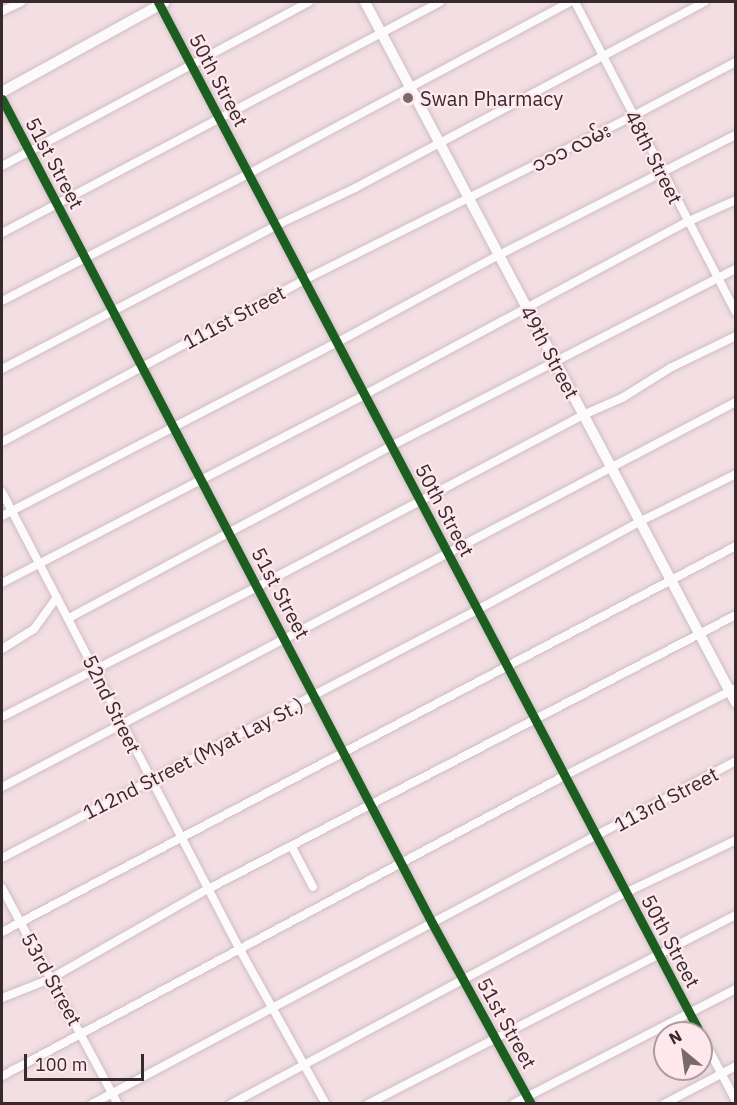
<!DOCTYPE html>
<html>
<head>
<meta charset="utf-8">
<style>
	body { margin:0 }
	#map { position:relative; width:737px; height:1105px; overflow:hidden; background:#f2dee3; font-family:"IBM Plex Sans","Noto Sans Myanmar",sans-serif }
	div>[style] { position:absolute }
	.roads { filter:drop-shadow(0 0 2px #cdbec2) drop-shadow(0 0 2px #cdbec2) }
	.street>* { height:8px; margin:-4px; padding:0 4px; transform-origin:4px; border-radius:4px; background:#fdfafb }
	.secondary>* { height:10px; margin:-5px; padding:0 5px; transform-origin:5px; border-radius:5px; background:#fdfafb }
	.cycleway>* { height:9px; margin:-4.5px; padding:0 4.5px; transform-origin:4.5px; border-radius:4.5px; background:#1b5e20 }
	.dots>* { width:16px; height:16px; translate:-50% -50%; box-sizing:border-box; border:3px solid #fee8ed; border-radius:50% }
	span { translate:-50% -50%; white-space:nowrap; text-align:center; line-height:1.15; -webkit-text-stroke:4.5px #fee8ed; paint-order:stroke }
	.street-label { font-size:20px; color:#372a2d }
	.poi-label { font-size:20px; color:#372a2d }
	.left { translate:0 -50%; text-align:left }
	.frame { position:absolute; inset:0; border:3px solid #372a2d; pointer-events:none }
	.north { position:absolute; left:653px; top:1021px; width:60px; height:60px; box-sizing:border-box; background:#fee8ed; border:2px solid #ae9ca0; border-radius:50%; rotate:331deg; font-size:16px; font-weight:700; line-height:24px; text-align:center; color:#372a2d }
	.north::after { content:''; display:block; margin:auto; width:21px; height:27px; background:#78696d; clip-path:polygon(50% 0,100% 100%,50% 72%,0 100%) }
	.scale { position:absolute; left:24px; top:1054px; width:120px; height:27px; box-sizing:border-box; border:3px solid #372a2d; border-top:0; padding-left:8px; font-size:18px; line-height:21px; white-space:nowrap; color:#372a2d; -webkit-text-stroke:4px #fee8ed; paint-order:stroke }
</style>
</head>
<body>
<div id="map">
	<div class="roads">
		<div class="street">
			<i style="left:575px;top:2px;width:349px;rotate:62.6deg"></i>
			<i style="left:159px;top:3px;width:1163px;rotate:62.29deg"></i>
			<i style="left:2px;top:11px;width:21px;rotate:-25deg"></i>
			<i style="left:2px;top:99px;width:929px;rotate:62.44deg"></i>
			<i style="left:432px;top:923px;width:206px;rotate:61.3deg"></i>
			<i style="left:2px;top:166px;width:348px;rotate:-28.1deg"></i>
			<i style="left:2px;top:233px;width:495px;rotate:-27.8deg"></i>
			<i style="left:2px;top:301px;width:277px;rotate:-27.3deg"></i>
			<i style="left:248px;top:174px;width:365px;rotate:-28.1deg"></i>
			<i style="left:2px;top:369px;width:308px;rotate:-27.6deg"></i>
			<i style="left:275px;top:226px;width:89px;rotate:-25.4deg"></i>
			<i style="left:355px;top:188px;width:396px;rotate:-28deg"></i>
			<i style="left:2px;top:442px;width:343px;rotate:-28.2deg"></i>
			<i style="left:304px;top:280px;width:368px;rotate:-26.5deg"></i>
			<i style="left:633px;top:116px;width:116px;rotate:-27.7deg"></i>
			<i style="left:2px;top:492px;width:514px;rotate:62.54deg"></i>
			<i style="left:239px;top:948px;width:179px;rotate:60.9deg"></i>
			<i style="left:2px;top:516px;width:376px;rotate:-27.4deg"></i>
			<i style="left:336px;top:343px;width:185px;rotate:-28.4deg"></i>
			<i style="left:499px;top:255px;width:266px;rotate:-26.9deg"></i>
			<i style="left:2px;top:583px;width:408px;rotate:-27.4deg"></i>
			<i style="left:364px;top:395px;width:366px;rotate:-28.2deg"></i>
			<i style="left:687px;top:222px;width:54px;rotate:-24.2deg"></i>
			<i style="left:69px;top:618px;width:365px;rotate:-28.1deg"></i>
			<i style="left:391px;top:446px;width:388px;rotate:-27.2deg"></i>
			<i style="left:2px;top:649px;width:38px;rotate:-32deg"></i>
			<i style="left:34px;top:629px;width:39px;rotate:-54deg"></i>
			<i style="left:2px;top:717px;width:286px;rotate:-27deg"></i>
			<i style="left:257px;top:587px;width:369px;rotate:-27.8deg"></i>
			<i style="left:583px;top:415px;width:43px;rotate:-23.6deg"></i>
			<i style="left:622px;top:398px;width:57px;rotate:-32deg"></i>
			<i style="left:670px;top:368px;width:73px;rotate:-25.9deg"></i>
			<i style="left:2px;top:787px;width:829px;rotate:-27.68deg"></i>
			<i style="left:292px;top:847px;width:45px;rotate:62.3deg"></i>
			<i style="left:2px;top:858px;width:536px;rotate:-27.57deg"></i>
			<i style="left:477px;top:610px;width:184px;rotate:-28.5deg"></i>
			<i style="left:639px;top:522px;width:108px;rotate:-26.3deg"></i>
			<i style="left:2px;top:888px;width:245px;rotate:61.8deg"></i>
			<i style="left:2px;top:932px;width:829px;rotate:-27.74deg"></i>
			<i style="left:2px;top:998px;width:52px;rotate:-21.6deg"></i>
			<i style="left:50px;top:979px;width:182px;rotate:-29.7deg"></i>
			<i style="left:208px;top:889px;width:595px;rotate:-27.43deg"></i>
			<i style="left:701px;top:1035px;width:75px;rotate:62.1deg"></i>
			<i style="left:2px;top:1076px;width:637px;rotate:-28.09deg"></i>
			<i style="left:564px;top:776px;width:193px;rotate:-27.1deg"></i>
			<i style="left:92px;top:1104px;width:730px;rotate:-28.04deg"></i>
			<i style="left:231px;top:1104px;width:447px;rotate:-28.2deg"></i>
			<i style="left:625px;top:893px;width:123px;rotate:-25.5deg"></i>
			<i style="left:368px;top:1104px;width:414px;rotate:-27.2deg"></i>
			<i style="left:513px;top:1104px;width:251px;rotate:-27.3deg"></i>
			<i style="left:664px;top:1104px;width:81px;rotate:-27.8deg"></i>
		</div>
		<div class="secondary">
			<i style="left:365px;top:2px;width:793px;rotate:62.11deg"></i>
			<i style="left:2px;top:92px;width:186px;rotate:-28.9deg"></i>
		</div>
	</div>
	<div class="cycleway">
		<i style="left:158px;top:2px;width:1165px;rotate:62.27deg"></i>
		<i style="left:2px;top:99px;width:929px;rotate:62.44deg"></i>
		<i style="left:432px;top:923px;width:206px;rotate:61.3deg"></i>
	</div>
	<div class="dots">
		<i style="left:408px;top:98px;background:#78696d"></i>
	</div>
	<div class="street-label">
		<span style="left:219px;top:80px;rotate:62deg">50th Street</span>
		<span style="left:571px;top:147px;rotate:-26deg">၁၁၁ လမ်း</span>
		<span style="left:654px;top:157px;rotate:63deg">48th Street</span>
		<span style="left:55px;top:163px;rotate:62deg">51st Street</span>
		<span style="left:234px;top:317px;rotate:-28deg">111st Street</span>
		<span style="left:550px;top:352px;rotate:62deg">49th Street</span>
		<span style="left:445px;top:510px;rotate:62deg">50th Street</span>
		<span style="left:281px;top:593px;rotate:62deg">51st Street</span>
		<span style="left:112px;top:704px;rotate:64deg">52nd Street</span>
		<span style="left:193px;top:758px;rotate:-27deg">112nd Street (Myat Lay St.)</span>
		<span style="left:666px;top:799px;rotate:-28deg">113rd Street</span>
		<span style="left:671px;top:941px;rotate:62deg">50th Street</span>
		<span style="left:52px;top:979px;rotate:61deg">53rd Street</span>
		<span style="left:507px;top:1023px;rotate:61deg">51st Street</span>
	</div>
	<div class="poi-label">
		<span class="left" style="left:420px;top:98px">Swan Pharmacy</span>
	</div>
	<div class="frame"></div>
	<div class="north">N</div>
	<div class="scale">100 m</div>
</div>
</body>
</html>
